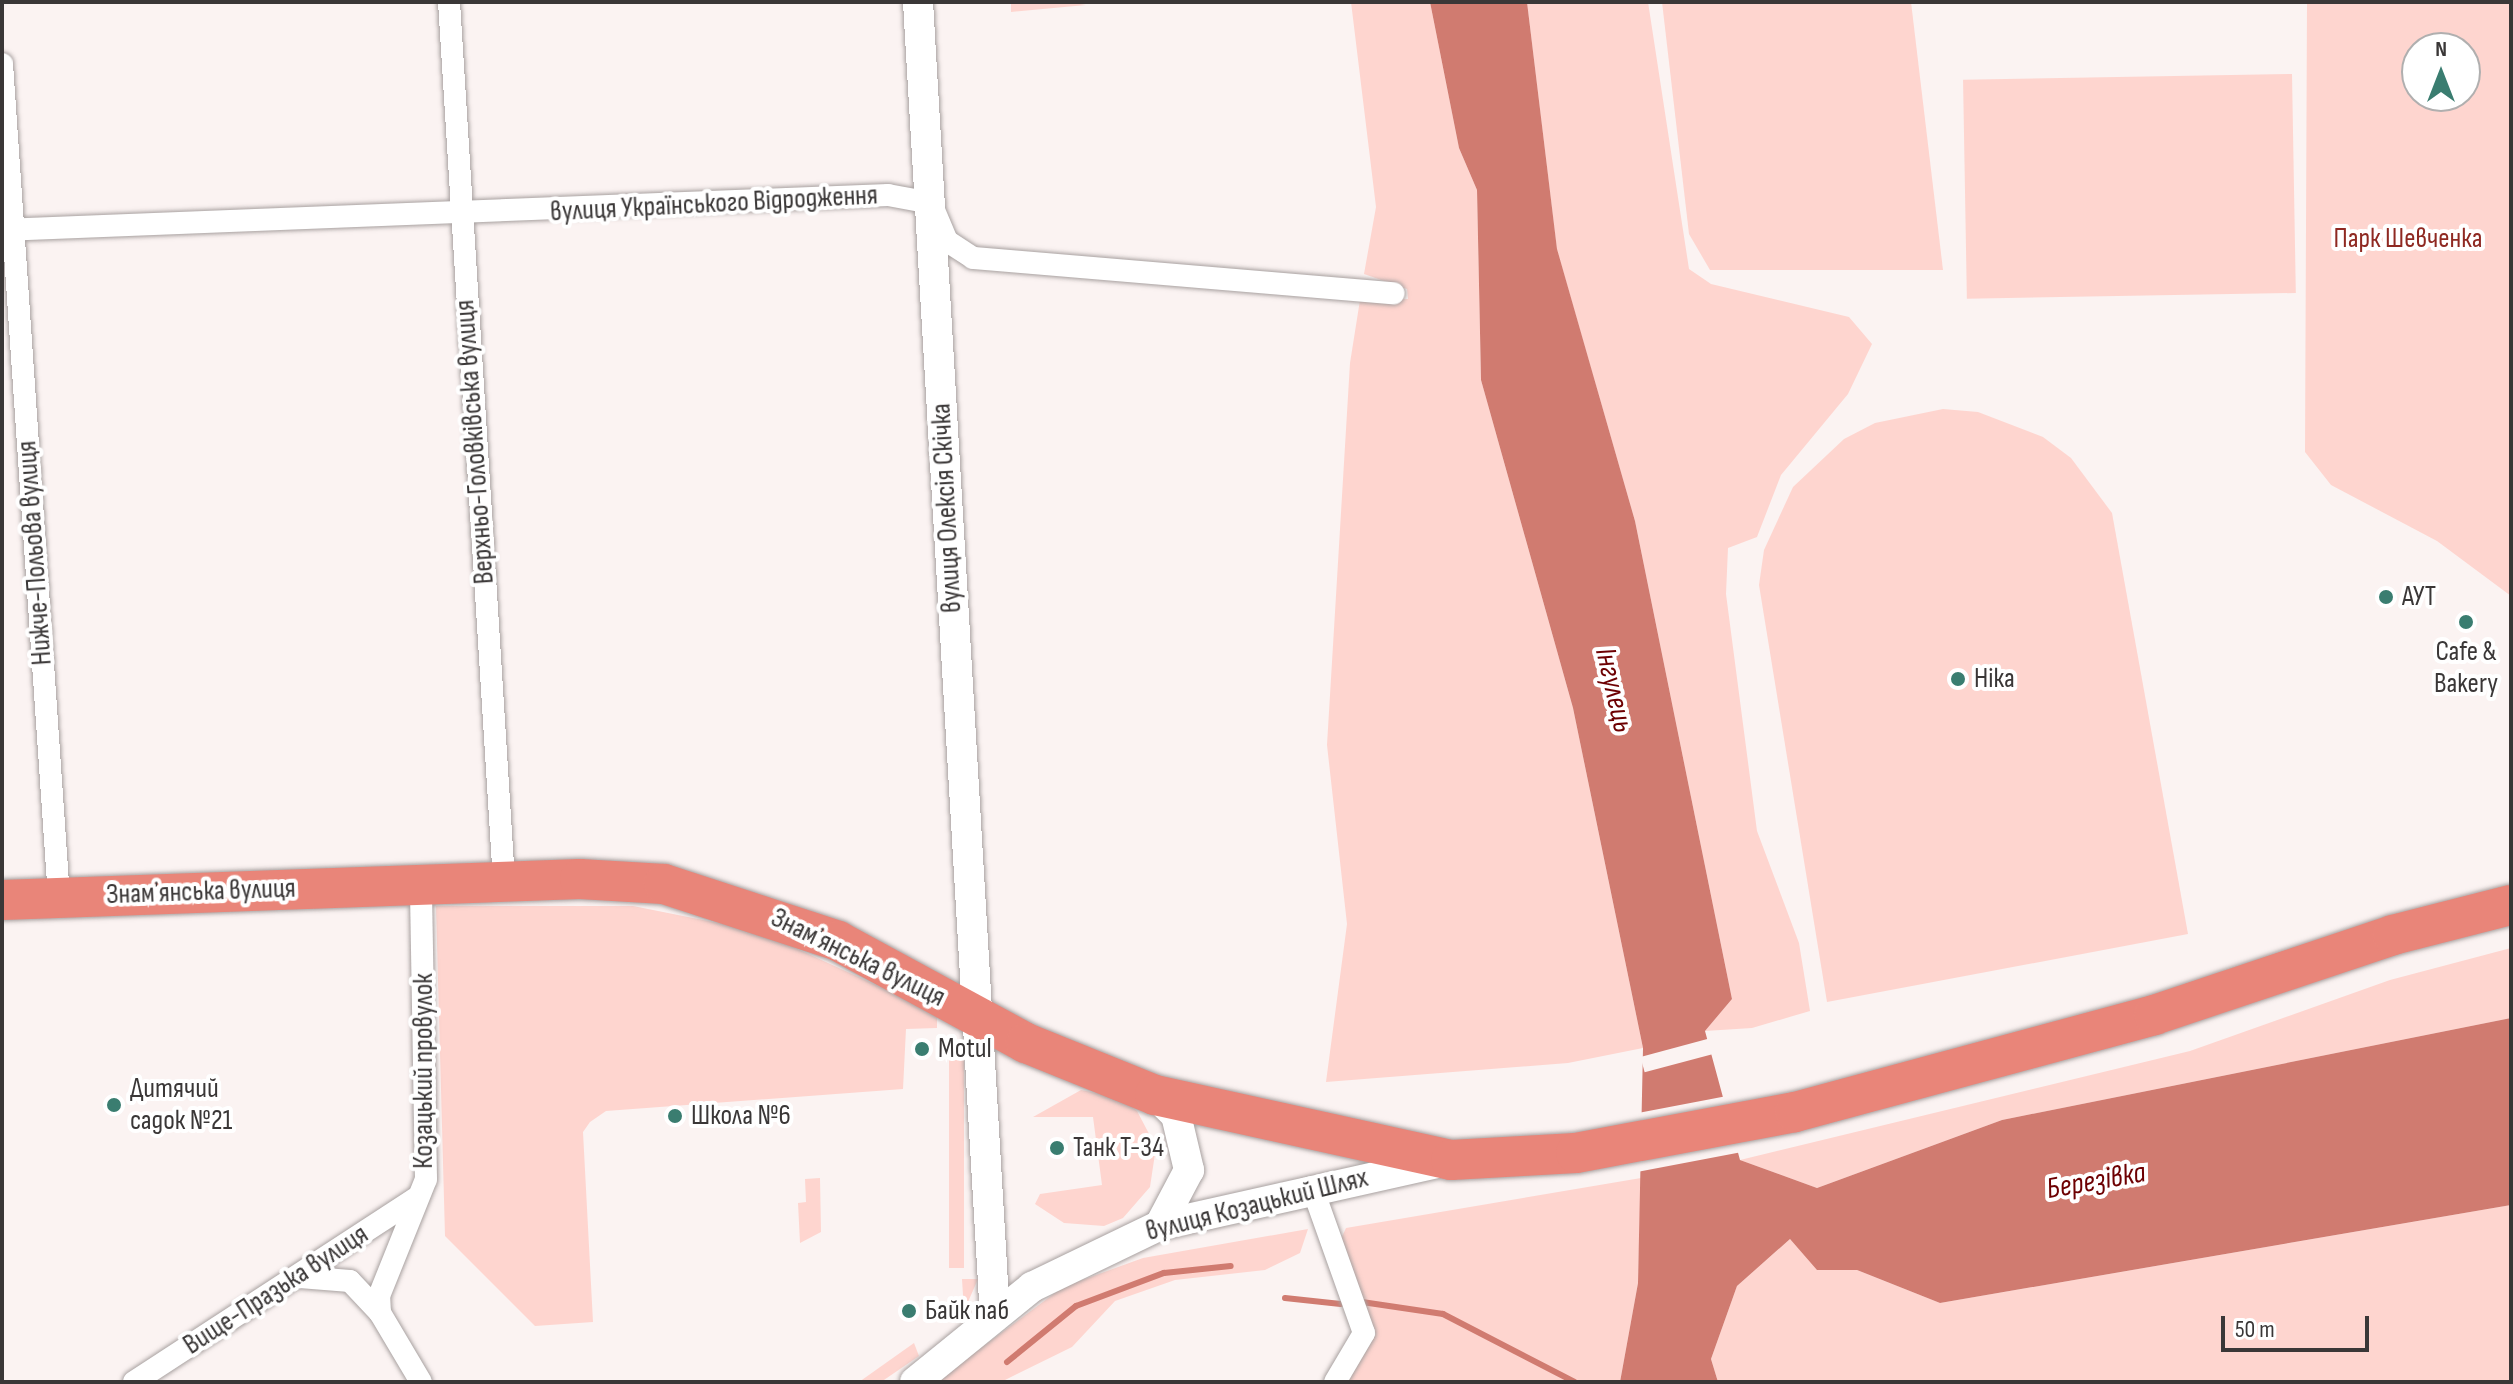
<!DOCTYPE html>
<html>
<head>
<meta charset="utf-8">
<style>
	body { margin:0 }
	#map { position:relative; width:2513px; height:1384px; overflow:hidden; background:#fbf3f2; font-family:"Sofia Sans Condensed",sans-serif }
	div>[style] { position:absolute }
	.green>* { inset:0; background:#fed5cf; transform-origin:0 0 }
	.water>* { inset:0; background:#d07b70 }
	.pier>* { inset:0; background:#fbf3f2; transform-origin:0 0 }
	.stream>* { height:6px; margin:-3px; padding:0 3px; transform-origin:3px; border-radius:3px; background:#d07b70 }
	.roads { filter:drop-shadow(0 0 2px #a8a1a0) drop-shadow(0 0 2px #a8a1a0) }
	.street>* { height:22px; margin:-11px; padding:0 11px; transform-origin:11px; border-radius:11px; background:#fff }
	.secondary>* { height:30px; margin:-15px; padding:0 15px; transform-origin:15px; border-radius:15px; background:#fff }
	.highway>* { height:40px; margin:-20px; padding:0 20px; transform-origin:20px; border-radius:20px; background:#e98579 }
	.dots>* { width:22px; height:22px; translate:-50% -50%; box-sizing:border-box; border:4px solid #fff; border-radius:50% }
	span { translate:-50% -50%; white-space:nowrap; text-align:center; line-height:1.15; -webkit-text-stroke:8px #fff; paint-order:stroke }
	.street-label { font-size:28px; color:#3a3737 }
	.park-label { font-size:28px; color:#8f2922 }
	.poi-label { font-size:28px; color:#3a3737 }
	.left { translate:0 -50%; text-align:left }
	.water-label { font-size:30px; color:#6d0002; font-style:italic }
	.frame { position:absolute; inset:0; border:4px solid #3a3737; pointer-events:none }
	.north { position:absolute; left:2401px; top:32px; width:80px; height:80px; box-sizing:border-box; background:#fff; border:2px solid #b0afaf; border-radius:50%; rotate:0deg; font-size:22px; font-weight:700; line-height:32px; text-align:center; color:#3a3737 }
	.north::after { content:''; display:block; margin:auto; width:28px; height:36px; background:#3a7d70; clip-path:polygon(50% 0,100% 100%,50% 72%,0 100%) }
	.scale { position:absolute; left:2221px; top:1316px; width:148px; height:36px; box-sizing:border-box; border:4px solid #3a3737; border-top:0; padding-left:10px; font-size:24px; line-height:28px; white-space:nowrap; color:#3a3737; -webkit-text-stroke:6px #fff; paint-order:stroke }
</style>
</head>
<body>
<div id="map">
	<div class="green">
		<i style="clip-path:polygon(1011px 2px,1067px 2px,1086px 5px,1011px 12px)"></i>
		<i style="clip-path:polygon(1351px 2px,1430px 2px,1459px 148px,1477px 190px,1481px 380px,1573px 708px,1643px 1048px,1568px 1063px,1326px 1082px,1347px 924px,1327px 745px,1350px 363px,1360px 300px,1408px 299px,1407px 289px,1364px 274px,1376px 207px)"></i>
		<i style="clip-path:polygon(1527px 2px,1648px 2px,1689px 269px,1711px 284px,1849px 317px,1872px 344px,1848px 394px,1781px 475px,1757px 537px,1728px 548px,1726px 594px,1757px 831px,1799px 943px,1810px 1011px,1752px 1028px,1705px 1031px,1732px 999px,1635px 521px,1557px 250px)"></i>
		<i style="clip-path:polygon(1662px 2px,1911px 2px,1943px 270px,1710px 270px,1689px 234px)"></i>
		<i style="clip-path:polygon(evenodd,2307px 2px,2511px 2px,2511px 596px,2437px 541px,2331px 485px,2305px 452px,2307px 2px,2417px 48px,2465px 48px,2465px 96px,2417px 96px,2417px 48px)"></i>
		<i style="left:2292px;top:74px;width:219px;height:329px;rotate:89deg"></i>
		<i style="clip-path:polygon(1943px 409px,1978px 412px,2043px 437px,2071px 458px,2112px 513px,2188px 934px,1827px 1002px,1759px 585px,1764px 550px,1793px 487px,1844px 439px,1875px 423px)"></i>
		<i style="clip-path:polygon(436px 906px,633px 906px,758px 931px,937px 1013px,937px 1028px,906px 1029px,903px 1089px,606px 1111px,590px 1122px,583px 1132px,593px 1322px,535px 1326px,445px 1236px)"></i>
		<i style="clip-path:polygon(2511px 948px,2511px 1018px,2002px 1120px,1817px 1188px,1740px 1160px,2190px 1051px,2390px 980px)"></i>
		<i style="left:949px;top:1060px;width:15px;height:208px"></i>
		<i style="clip-path:polygon(1081px 1090px,1121px 1098px,1137px 1111px,1156px 1147px,1150px 1187px,1123px 1218px,1104px 1226px,1064px 1223px,1035px 1204px,1040px 1194px,1102px 1185px,1093px 1117px,1033px 1117px)"></i>
		<i style="clip-path:polygon(820px 1178px,821px 1232px,800px 1243px,798px 1203px,806px 1202px,805px 1179px)"></i>
		<i style="clip-path:polygon(1641px 1178px,1638px 1283px,1620px 1382px,1348px 1382px,1376px 1334px,1340px 1241px,1346px 1228px)"></i>
		<i style="clip-path:polygon(2511px 1205px,2511px 1382px,1718px 1382px,1711px 1359px,1737px 1286px,1790px 1239px,1818px 1270px,1857px 1270px,1940px 1303px)"></i>
		<i style="clip-path:polygon(1308px 1229px,1300px 1253px,1265px 1270px,1175px 1280px,1115px 1301px,1072px 1347px,1001px 1382px,935px 1382px,1063px 1287px,1143px 1258px)"></i>
		<i style="clip-path:polygon(962px 1279px,978px 1279px,964px 1311px)"></i>
		<i style="clip-path:polygon(914px 1343px,919px 1356px,881px 1382px,859px 1382px)"></i>
	</div>
	<div class="water">
		<i style="clip-path:polygon(1430px 2px,1527px 2px,1557px 249px,1635px 521px,1732px 999px,1705px 1031px,1740px 1160px,1817px 1188px,2002px 1120px,2511px 1018px,2511px 1205px,1940px 1303px,1857px 1270px,1817px 1270px,1790px 1239px,1737px 1286px,1711px 1359px,1718px 1382px,1620px 1382px,1638px 1283px,1643px 1048px,1573px 708px,1481px 380px,1477px 190px,1459px 148px)"></i>
	</div>
	<div class="pier">
		<i style="left:1711px;top:1038px;width:16px;height:73px;rotate:75deg"></i>
		<i style="clip-path:polygon(1727px 1096px,1742px 1152px,1637px 1172px,1638px 1113px)"></i>
	</div>
	<div class="stream">
		<i style="left:1285px;top:1298px;width:56px;rotate:6.1deg"></i>
		<i style="left:1362px;top:1302px;width:82px;rotate:8.4deg"></i>
		<i style="left:1443px;top:1314px;width:148px;rotate:27.3deg"></i>
		<i style="left:1007px;top:1362px;width:89px;rotate:-39.1deg"></i>
		<i style="left:1076px;top:1306px;width:94px;rotate:-20.6deg"></i>
		<i style="left:1164px;top:1273px;width:67px;rotate:-6deg"></i>
	</div>
	<div class="roads">
		<div class="street">
			<i style="left:449px;top:2px;width:881px;rotate:86.42deg"></i>
			<i style="left:2px;top:64px;width:836px;rotate:86.09deg"></i>
			<i style="left:2px;top:230px;width:887px;rotate:-2.26deg"></i>
			<i style="left:888px;top:195px;width:44px;rotate:10.5deg"></i>
			<i style="left:931px;top:203px;width:41px;rotate:67.2deg"></i>
			<i style="left:947px;top:241px;width:31px;rotate:33deg"></i>
			<i style="left:973px;top:258px;width:422px;rotate:4.8deg"></i>
			<i style="left:1312px;top:1187px;width:155px;rotate:70.4deg"></i>
			<i style="left:1364px;top:1333px;width:57px;rotate:120.6deg"></i>
			<i style="left:300px;top:1277px;width:50px;rotate:4.6deg"></i>
			<i style="left:350px;top:1281px;width:44px;rotate:46.8deg"></i>
			<i style="left:134px;top:1382px;width:337px;rotate:-33.1deg"></i>
			<i style="left:421px;top:1382px;width:80px;rotate:-120.7deg"></i>
			<i style="left:380px;top:1313px;width:17px;rotate:-93deg"></i>
			<i style="left:379px;top:1296px;width:126px;rotate:-68.1deg"></i>
			<i style="left:426px;top:1179px;width:296px;rotate:-91deg"></i>
		</div>
		<div class="secondary">
			<i style="left:918px;top:2px;width:1316px;rotate:86.65deg"></i>
			<i style="left:1155px;top:1095px;width:29px;rotate:44deg"></i>
			<i style="left:1176px;top:1115px;width:57px;rotate:76.7deg"></i>
			<i style="left:1189px;top:1170px;width:62px;rotate:117.8deg"></i>
			<i style="left:915px;top:1382px;width:151px;rotate:-39.1deg"></i>
			<i style="left:1032px;top:1287px;width:142px;rotate:-25.8deg"></i>
			<i style="left:1160px;top:1225px;width:288px;rotate:-12.6deg"></i>
		</div>
		<div class="highway">
			<i style="left:2px;top:900px;width:578px;rotate:-2.08deg"></i>
			<i style="left:580px;top:879px;width:84px;rotate:3.4deg"></i>
			<i style="left:664px;top:884px;width:183px;rotate:18.1deg"></i>
			<i style="left:838px;top:941px;width:214px;rotate:28.5deg"></i>
			<i style="left:1026px;top:1043px;width:139px;rotate:22deg"></i>
			<i style="left:1155px;top:1095px;width:303px;rotate:12.4deg"></i>
			<i style="left:1451px;top:1160px;width:125px;rotate:-3.2deg"></i>
			<i style="left:1576px;top:1153px;width:223px;rotate:-10.6deg"></i>
			<i style="left:1795px;top:1112px;width:372px;rotate:-15.1deg"></i>
			<i style="left:2154px;top:1015px;width:252px;rotate:-18.5deg"></i>
			<i style="left:2393px;top:935px;width:122px;rotate:-14.3deg"></i>
		</div>
	</div>
	<div class="dots">
		<i style="left:2386px;top:597px;background:#3a7d70"></i>
		<i style="left:2466px;top:622px;background:#3a7d70"></i>
		<i style="left:1958px;top:679px;background:#3a7d70"></i>
		<i style="left:922px;top:1049px;background:#3a7d70"></i>
		<i style="left:114px;top:1105px;background:#3a7d70"></i>
		<i style="left:675px;top:1116px;background:#3a7d70"></i>
		<i style="left:1057px;top:1148px;background:#3a7d70"></i>
		<i style="left:909px;top:1311px;background:#3a7d70"></i>
	</div>
	<div class="street-label">
		<span style="left:714px;top:204px;rotate:-3deg">вулиця Українського Відродження</span>
		<span style="left:475px;top:442px;rotate:-94deg">Верхньо-Головківська вулиця</span>
		<span style="left:947px;top:508px;rotate:-93deg">вулиця Олексія Скічка</span>
		<span style="left:35px;top:553px;rotate:-94deg">Нижче-Польова вулиця</span>
		<span style="left:201px;top:892px;rotate:-2deg">Знамʼянська вулиця</span>
		<span style="left:858px;top:958px;rotate:26deg">Знамʼянська вулиця</span>
		<span style="left:424px;top:1071px;rotate:-90deg">Козацький провулок</span>
		<span style="left:1257px;top:1205px;rotate:-14deg">вулиця Козацький Шлях</span>
		<span style="left:276px;top:1290px;rotate:-33deg">Вище-Празька вулиця</span>
	</div>
	<div class="park-label">
		<span style="left:2408px;top:239px">Парк Шевченка</span>
	</div>
	<div class="poi-label">
		<span class="left" style="left:2402px;top:597px">АУТ</span>
		<span style="left:2466px;top:668px">Cafe &amp;<br>Bakery</span>
		<span class="left" style="left:1974px;top:679px">Ніка</span>
		<span class="left" style="left:938px;top:1049px">Motul</span>
		<span class="left" style="left:130px;top:1105px">Дитячий<br>садок №21</span>
		<span class="left" style="left:691px;top:1116px">Школа №6</span>
		<span class="left" style="left:1073px;top:1148px">Танк Т-34</span>
		<span class="left" style="left:925px;top:1311px">Байк паб</span>
	</div>
	<div class="water-label">
		<span style="left:1614px;top:690px;rotate:77deg">Інгулець</span>
		<span style="left:2096px;top:1181px;rotate:-10deg">Березівка</span>
	</div>
	<div class="frame"></div>
	<div class="north">N</div>
	<div class="scale">50 m</div>
</div>
</body>
</html>
